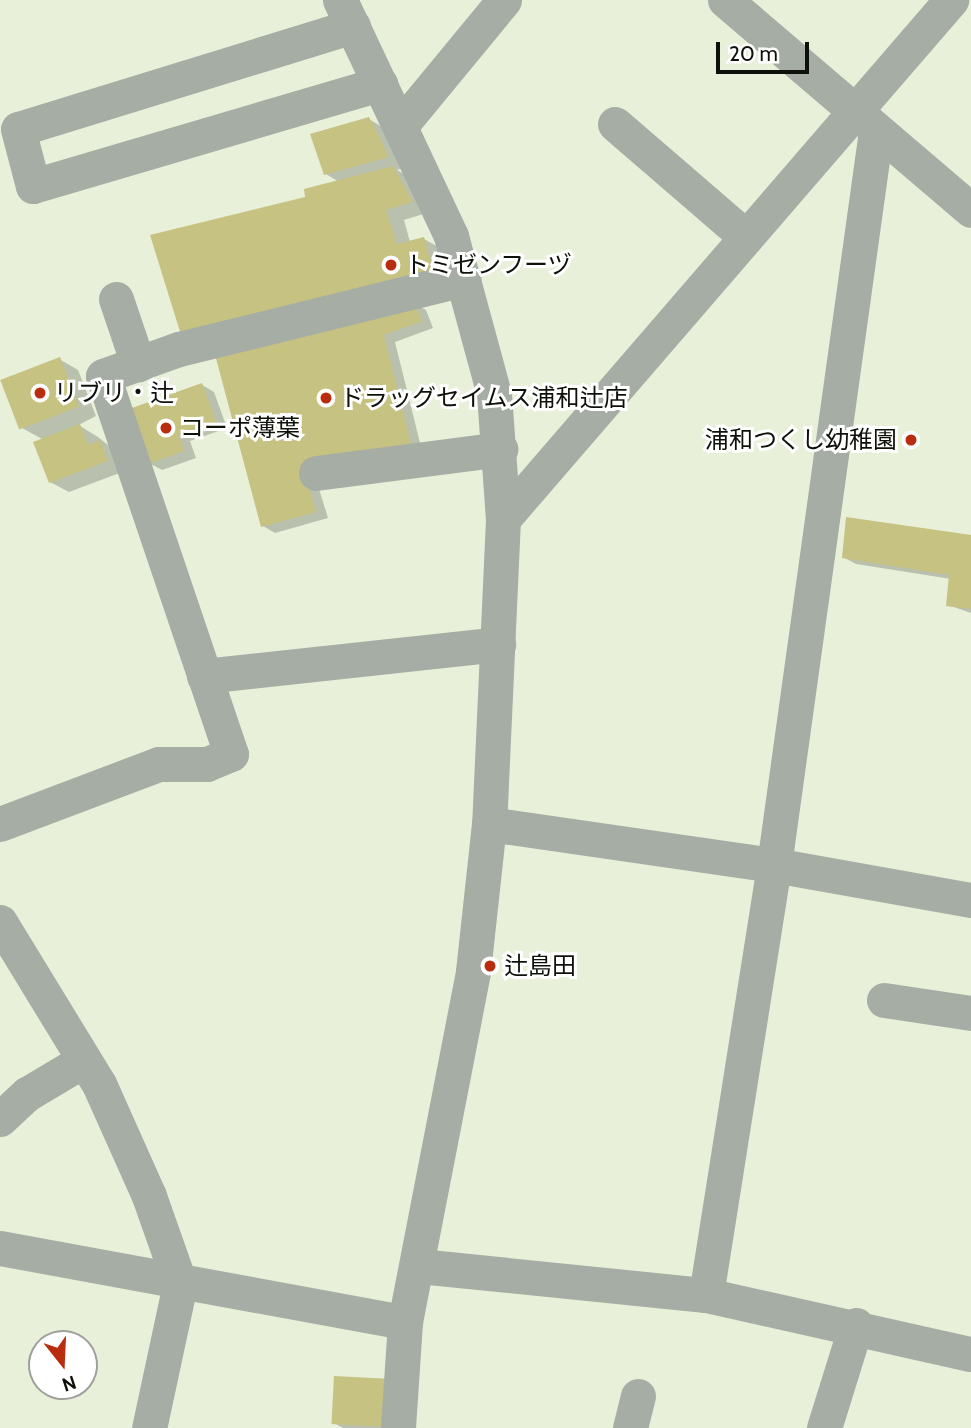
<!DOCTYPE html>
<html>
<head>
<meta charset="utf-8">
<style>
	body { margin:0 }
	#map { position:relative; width:971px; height:1428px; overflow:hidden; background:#e8f0d9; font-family:Cabin,"Noto Sans JP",sans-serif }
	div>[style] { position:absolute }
	.shadow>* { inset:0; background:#0003 }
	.building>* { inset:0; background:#c6c281; transform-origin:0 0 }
	.minor>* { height:35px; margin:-17.5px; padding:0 17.5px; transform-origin:17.5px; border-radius:17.5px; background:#a6ada5 }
	.dots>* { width:19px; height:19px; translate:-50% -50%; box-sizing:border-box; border:4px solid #fff; border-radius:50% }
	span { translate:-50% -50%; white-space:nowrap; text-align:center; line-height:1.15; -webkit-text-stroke:6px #fff; paint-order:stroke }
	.poi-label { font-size:24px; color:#0e1109 }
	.left { translate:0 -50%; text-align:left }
	.right { translate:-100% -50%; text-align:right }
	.north { position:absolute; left:28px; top:1330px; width:70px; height:70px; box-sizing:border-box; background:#fff; border:2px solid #9fa09d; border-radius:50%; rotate:162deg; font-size:19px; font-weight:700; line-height:28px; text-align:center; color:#0e1109 }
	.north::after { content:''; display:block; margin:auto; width:24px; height:32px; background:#b82d0d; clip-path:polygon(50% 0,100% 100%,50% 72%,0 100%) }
	.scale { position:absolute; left:716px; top:42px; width:93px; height:32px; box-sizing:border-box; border:4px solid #0e1109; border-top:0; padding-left:9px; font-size:21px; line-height:24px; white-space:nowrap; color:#0e1109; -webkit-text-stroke:5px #fff; paint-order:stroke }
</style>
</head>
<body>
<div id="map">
	<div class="shadow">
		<i style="clip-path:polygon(369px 119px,387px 130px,406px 167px,397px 170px,411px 178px,430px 212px,404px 220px,410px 242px,424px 239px,442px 249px,452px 286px,307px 199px,339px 182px,326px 174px)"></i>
		<i style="clip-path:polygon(413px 303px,426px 310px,433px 328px,395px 342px,423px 455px,315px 476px,328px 518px,275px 533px,263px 526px,216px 353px)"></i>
		<i style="clip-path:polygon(59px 359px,78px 370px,96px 416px,65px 432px,80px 426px,98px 437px,118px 453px,125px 471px,69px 492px,50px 482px,44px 440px,22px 428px)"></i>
		<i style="clip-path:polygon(202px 385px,214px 392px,227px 428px,190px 441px,196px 458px,162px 470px,149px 463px)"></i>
		<i style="clip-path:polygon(971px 537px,971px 613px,948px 605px,951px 579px,856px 564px,843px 557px)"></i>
		<i style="clip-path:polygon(336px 1378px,402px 1428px,343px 1428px,334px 1423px)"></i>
	</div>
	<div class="building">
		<i style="clip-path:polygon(369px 117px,389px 157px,324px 175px,310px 134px)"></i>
		<i style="clip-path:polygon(393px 166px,413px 202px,386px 210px,397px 244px,424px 237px,435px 276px,182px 338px,150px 235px,305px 197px,304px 189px)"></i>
		<i style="clip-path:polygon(413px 301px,422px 321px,384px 335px,412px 448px,304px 469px,316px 512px,261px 527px,214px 351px)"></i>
		<i style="left:60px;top:357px;width:53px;height:64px;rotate:69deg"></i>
		<i style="clip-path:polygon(202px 383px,216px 422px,179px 434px,184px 451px,148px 464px,129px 409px)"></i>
		<i style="clip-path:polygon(80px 424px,88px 445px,100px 440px,108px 461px,49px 483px,33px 442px)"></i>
		<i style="clip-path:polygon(846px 517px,971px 535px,971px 609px,946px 606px,949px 575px,842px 558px)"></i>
		<i style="left:334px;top:1376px;width:58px;height:48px;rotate:3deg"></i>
	</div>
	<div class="minor">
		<i style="left:340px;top:0;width:261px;rotate:64.8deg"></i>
		<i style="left:451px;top:236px;width:164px;rotate:74.8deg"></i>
		<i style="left:494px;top:394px;width:125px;rotate:85.9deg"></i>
		<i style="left:503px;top:519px;width:305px;rotate:92.6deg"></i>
		<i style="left:489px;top:824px;width:149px;rotate:96.2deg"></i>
		<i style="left:473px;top:972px;width:357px;rotate:101deg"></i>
		<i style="left:405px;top:1322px;width:106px;rotate:93.8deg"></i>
		<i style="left:725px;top:0;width:323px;rotate:40.5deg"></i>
		<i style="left:353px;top:26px;width:350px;rotate:162.9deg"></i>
		<i style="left:18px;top:129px;width:59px;rotate:75.3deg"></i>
		<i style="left:33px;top:186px;width:362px;rotate:-16.4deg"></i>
		<i style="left:615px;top:124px;width:173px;rotate:40.8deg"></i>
		<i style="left:401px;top:125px;width:162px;rotate:-50.5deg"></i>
		<i style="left:116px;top:299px;width:69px;rotate:71.3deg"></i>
		<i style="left:316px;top:473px;width:186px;rotate:-7.4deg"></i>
		<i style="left:503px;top:519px;width:686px;rotate:-49.2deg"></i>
		<i style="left:204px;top:676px;width:296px;rotate:-6.2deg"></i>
		<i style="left:0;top:824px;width:170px;rotate:-20.7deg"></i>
		<i style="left:159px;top:764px;width:48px"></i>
		<i style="left:207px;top:764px;width:26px;rotate:-23deg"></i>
		<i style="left:231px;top:754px;width:399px;rotate:-108.7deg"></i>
		<i style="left:103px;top:376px;width:81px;rotate:-19.6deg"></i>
		<i style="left:179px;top:349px;width:293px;rotate:-13.8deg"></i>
		<i style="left:489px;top:824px;width:288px;rotate:8.2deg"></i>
		<i style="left:774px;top:865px;width:200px;rotate:10.1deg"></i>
		<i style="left:0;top:922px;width:190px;rotate:58.6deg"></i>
		<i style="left:99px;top:1084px;width:123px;rotate:65.9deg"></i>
		<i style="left:149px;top:1196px;width:93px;rotate:70.6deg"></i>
		<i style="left:180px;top:1284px;width:147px;rotate:102.1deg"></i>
		<i style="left:884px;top:1000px;width:88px;rotate:8.5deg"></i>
		<i style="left:0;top:1119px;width:37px;rotate:-43deg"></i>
		<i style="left:27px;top:1094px;width:66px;rotate:-30.8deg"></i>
		<i style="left:0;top:1248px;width:412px;rotate:10.4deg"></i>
		<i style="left:419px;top:1266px;width:288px;rotate:5.8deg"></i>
		<i style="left:706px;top:1295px;width:271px;rotate:12.6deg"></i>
		<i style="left:706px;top:1295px;width:435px;rotate:-81deg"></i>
		<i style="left:774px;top:865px;width:741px;rotate:-82.09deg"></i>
		<i style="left:630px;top:1428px;width:33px;rotate:-76deg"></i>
		<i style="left:824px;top:1428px;width:108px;rotate:-72.7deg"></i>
	</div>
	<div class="dots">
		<i style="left:391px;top:265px;background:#b82d0d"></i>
		<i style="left:40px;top:393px;background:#b82d0d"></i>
		<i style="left:326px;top:398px;background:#b82d0d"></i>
		<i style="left:166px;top:428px;background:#b82d0d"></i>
		<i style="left:911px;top:440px;background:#b82d0d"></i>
		<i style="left:490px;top:966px;background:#b82d0d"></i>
	</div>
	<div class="poi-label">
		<span class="left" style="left:405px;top:265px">トミゼンフーヅ</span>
		<span class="left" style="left:54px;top:393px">リブリ・辻</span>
		<span class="left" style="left:340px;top:398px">ドラッグセイムス浦和辻店</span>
		<span class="left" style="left:180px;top:428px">コーポ薄葉</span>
		<span class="right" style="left:897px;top:440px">浦和つくし幼稚園</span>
		<span class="left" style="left:504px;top:966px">辻島田</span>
	</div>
	<div class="north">N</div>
	<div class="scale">20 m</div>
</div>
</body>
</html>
